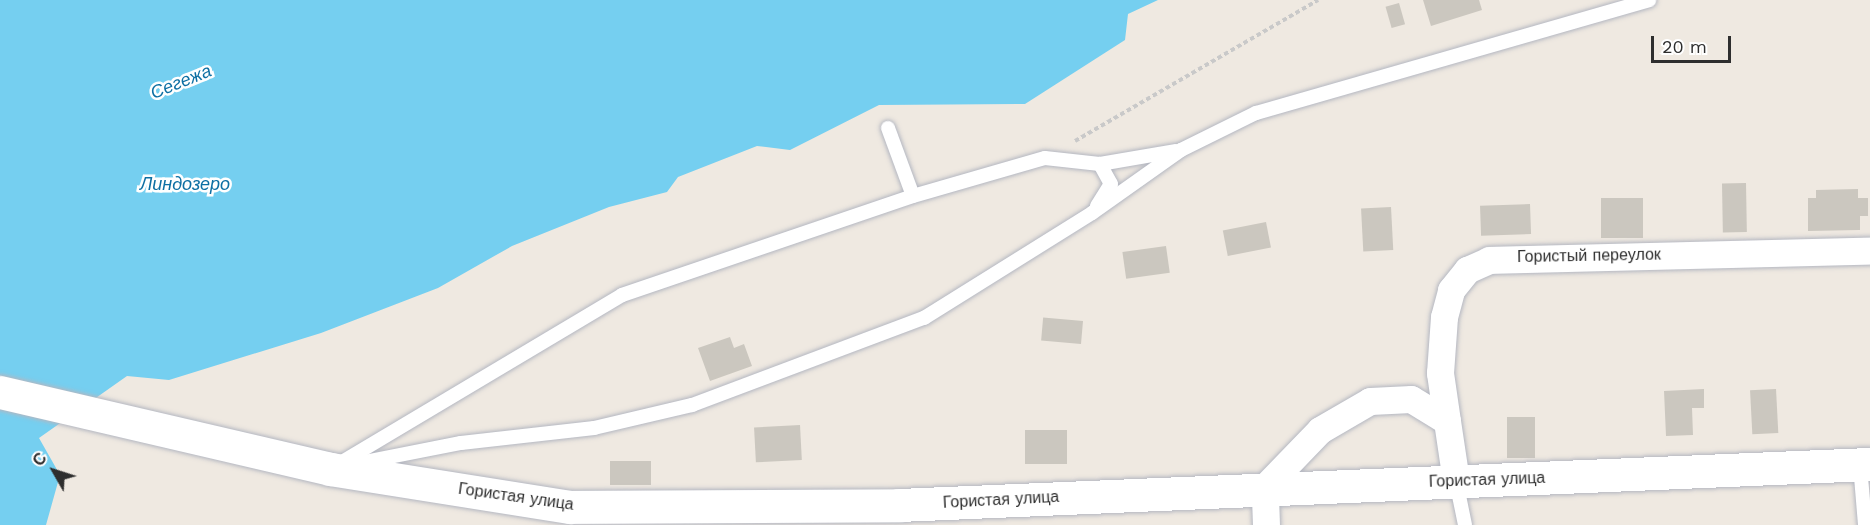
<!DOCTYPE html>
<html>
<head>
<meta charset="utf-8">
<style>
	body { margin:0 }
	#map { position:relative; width:1870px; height:525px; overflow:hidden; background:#efe9e1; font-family:"Work Sans",sans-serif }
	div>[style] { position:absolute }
	.water>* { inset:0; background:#75cff0 }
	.building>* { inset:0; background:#cbc7bf; transform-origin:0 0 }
	.path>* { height:4px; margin-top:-2px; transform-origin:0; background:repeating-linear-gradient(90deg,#c9c9c9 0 4.5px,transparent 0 7.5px) }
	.roads { filter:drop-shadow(0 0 2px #b4b7c1) drop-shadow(0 0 2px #b4b7c1) }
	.service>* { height:14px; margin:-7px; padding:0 7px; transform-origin:7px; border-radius:7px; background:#fff }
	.minor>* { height:27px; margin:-13.5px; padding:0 13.5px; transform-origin:13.5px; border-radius:13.5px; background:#fff }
	.tertiary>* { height:33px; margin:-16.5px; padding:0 16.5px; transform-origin:16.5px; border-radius:16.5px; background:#fff }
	span { translate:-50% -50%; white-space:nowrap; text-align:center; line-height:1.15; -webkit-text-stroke:5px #fff; paint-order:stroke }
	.street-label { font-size:16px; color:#2e2e2e }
	.water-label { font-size:18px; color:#0d6fa3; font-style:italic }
	.north { position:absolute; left:24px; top:441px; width:60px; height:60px; -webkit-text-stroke:4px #fff; paint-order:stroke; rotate:309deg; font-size:16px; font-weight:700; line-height:24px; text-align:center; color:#2e2e2e }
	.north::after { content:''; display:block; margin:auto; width:21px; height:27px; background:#2e2e2e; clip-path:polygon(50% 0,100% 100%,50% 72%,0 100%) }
	.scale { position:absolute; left:1651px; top:36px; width:80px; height:27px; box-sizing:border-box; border:3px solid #2e2e2e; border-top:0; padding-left:8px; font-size:18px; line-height:21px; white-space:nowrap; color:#2e2e2e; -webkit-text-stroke:4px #fff; paint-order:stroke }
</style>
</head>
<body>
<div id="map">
	<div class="water">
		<i style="clip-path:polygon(0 0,1158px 0,1128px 14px,1125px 40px,1025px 104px,879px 105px,790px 150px,757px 146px,678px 177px,667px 192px,609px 207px,512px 246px,438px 288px,321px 333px,169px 380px,127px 376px,39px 438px,60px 475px,46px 525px,0 525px)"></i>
	</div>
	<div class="building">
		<i style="clip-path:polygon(1423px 0,1479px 0,1482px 10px,1431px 26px)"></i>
		<i style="left:1399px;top:3px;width:22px;height:14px;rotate:74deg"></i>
		<i style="left:1746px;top:183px;width:49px;height:24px;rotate:89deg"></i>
		<i style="clip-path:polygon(1858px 189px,1858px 198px,1868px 198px,1868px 216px,1860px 216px,1860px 230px,1808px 231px,1808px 198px,1816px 198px,1816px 190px)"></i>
		<i style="left:1643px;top:198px;width:40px;height:42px;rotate:90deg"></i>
		<i style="left:1530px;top:204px;width:30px;height:50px;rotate:88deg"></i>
		<i style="left:1391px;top:207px;width:43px;height:30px;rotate:87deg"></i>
		<i style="left:1266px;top:222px;width:26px;height:44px;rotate:79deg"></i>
		<i style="left:1166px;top:246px;width:27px;height:44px;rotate:82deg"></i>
		<i style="left:1083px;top:321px;width:23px;height:40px;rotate:95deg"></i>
		<i style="clip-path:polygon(730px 337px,734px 348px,744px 344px,752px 366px,710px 381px,698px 348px)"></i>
		<i style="clip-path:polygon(1704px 389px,1704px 408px,1692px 408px,1693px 435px,1666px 436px,1664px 391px)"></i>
		<i style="left:1776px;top:389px;width:44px;height:26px;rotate:87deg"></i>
		<i style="left:1507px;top:417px;width:28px;height:41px"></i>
		<i style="left:800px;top:425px;width:35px;height:46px;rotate:87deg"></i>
		<i style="left:1025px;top:430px;width:42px;height:34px"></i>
		<i style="left:610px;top:461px;width:41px;height:24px"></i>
	</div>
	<div class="path">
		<i style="left:1075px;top:141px;width:281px;rotate:-30.1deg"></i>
	</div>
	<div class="roads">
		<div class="service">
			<i style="left:888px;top:128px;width:72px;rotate:69.8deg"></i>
			<i style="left:1097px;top:206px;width:26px;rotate:-58deg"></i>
			<i style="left:1111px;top:184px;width:23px;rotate:-119deg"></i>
			<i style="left:359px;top:463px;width:104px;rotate:-11.1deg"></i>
			<i style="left:461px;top:443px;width:134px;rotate:-6.4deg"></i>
			<i style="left:594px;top:428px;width:101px;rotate:-13.2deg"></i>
			<i style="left:692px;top:405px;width:248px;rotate:-20.6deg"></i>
			<i style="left:924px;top:318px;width:198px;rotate:-32deg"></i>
			<i style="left:1092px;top:213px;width:109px;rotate:-35.3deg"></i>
			<i style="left:1181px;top:150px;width:84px;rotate:-26.3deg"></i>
			<i style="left:1256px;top:113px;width:409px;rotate:-16deg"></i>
			<i style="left:337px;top:465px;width:332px;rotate:-30.8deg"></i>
			<i style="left:622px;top:295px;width:307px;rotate:-18.8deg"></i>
			<i style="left:913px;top:196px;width:137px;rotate:-16.1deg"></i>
			<i style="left:1045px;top:158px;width:55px;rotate:6.2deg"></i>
			<i style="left:1100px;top:164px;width:76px;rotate:-9.8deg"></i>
			<i style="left:1860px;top:465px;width:60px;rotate:85.2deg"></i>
			<i style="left:1456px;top:481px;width:45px;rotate:78.4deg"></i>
		</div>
		<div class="minor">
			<i style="left:1447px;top:421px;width:49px;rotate:-98.3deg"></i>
			<i style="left:1440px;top:373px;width:56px;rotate:-85.9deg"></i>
			<i style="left:1444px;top:317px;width:28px;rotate:-75deg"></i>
			<i style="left:1451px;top:290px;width:26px;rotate:-51deg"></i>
			<i style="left:1467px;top:270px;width:24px;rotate:-24deg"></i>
			<i style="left:1489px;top:260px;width:381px;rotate:-1.4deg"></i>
			<i style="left:1266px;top:525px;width:38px;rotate:-92deg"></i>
			<i style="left:1265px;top:487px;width:79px;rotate:-46deg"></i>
			<i style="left:1320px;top:430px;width:58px;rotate:-30.1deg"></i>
			<i style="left:1370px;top:401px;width:41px;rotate:-2.8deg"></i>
			<i style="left:1411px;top:399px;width:42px;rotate:31.4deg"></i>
			<i style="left:1447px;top:421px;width:61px;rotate:81.5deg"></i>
		</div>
		<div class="tertiary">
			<i style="left:0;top:392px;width:339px;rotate:13.1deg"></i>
			<i style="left:330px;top:469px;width:243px;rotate:9deg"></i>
			<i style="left:570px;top:507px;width:329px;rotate:-0.3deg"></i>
			<i style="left:899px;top:505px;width:972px;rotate:-2.42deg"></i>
		</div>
	</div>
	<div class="street-label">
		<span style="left:1589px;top:256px;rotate:-1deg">Гористый переулок</span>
		<span style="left:1487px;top:480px;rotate:-2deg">Гористая улица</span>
		<span style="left:516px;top:497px;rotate:8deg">Гористая улица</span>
		<span style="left:1001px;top:500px;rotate:-3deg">Гористая улица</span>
	</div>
	<div class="water-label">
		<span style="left:181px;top:82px;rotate:-22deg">Сегежа</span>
		<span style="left:185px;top:184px">Линдозеро</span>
	</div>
	<div class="north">С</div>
	<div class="scale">20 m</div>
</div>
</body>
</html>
